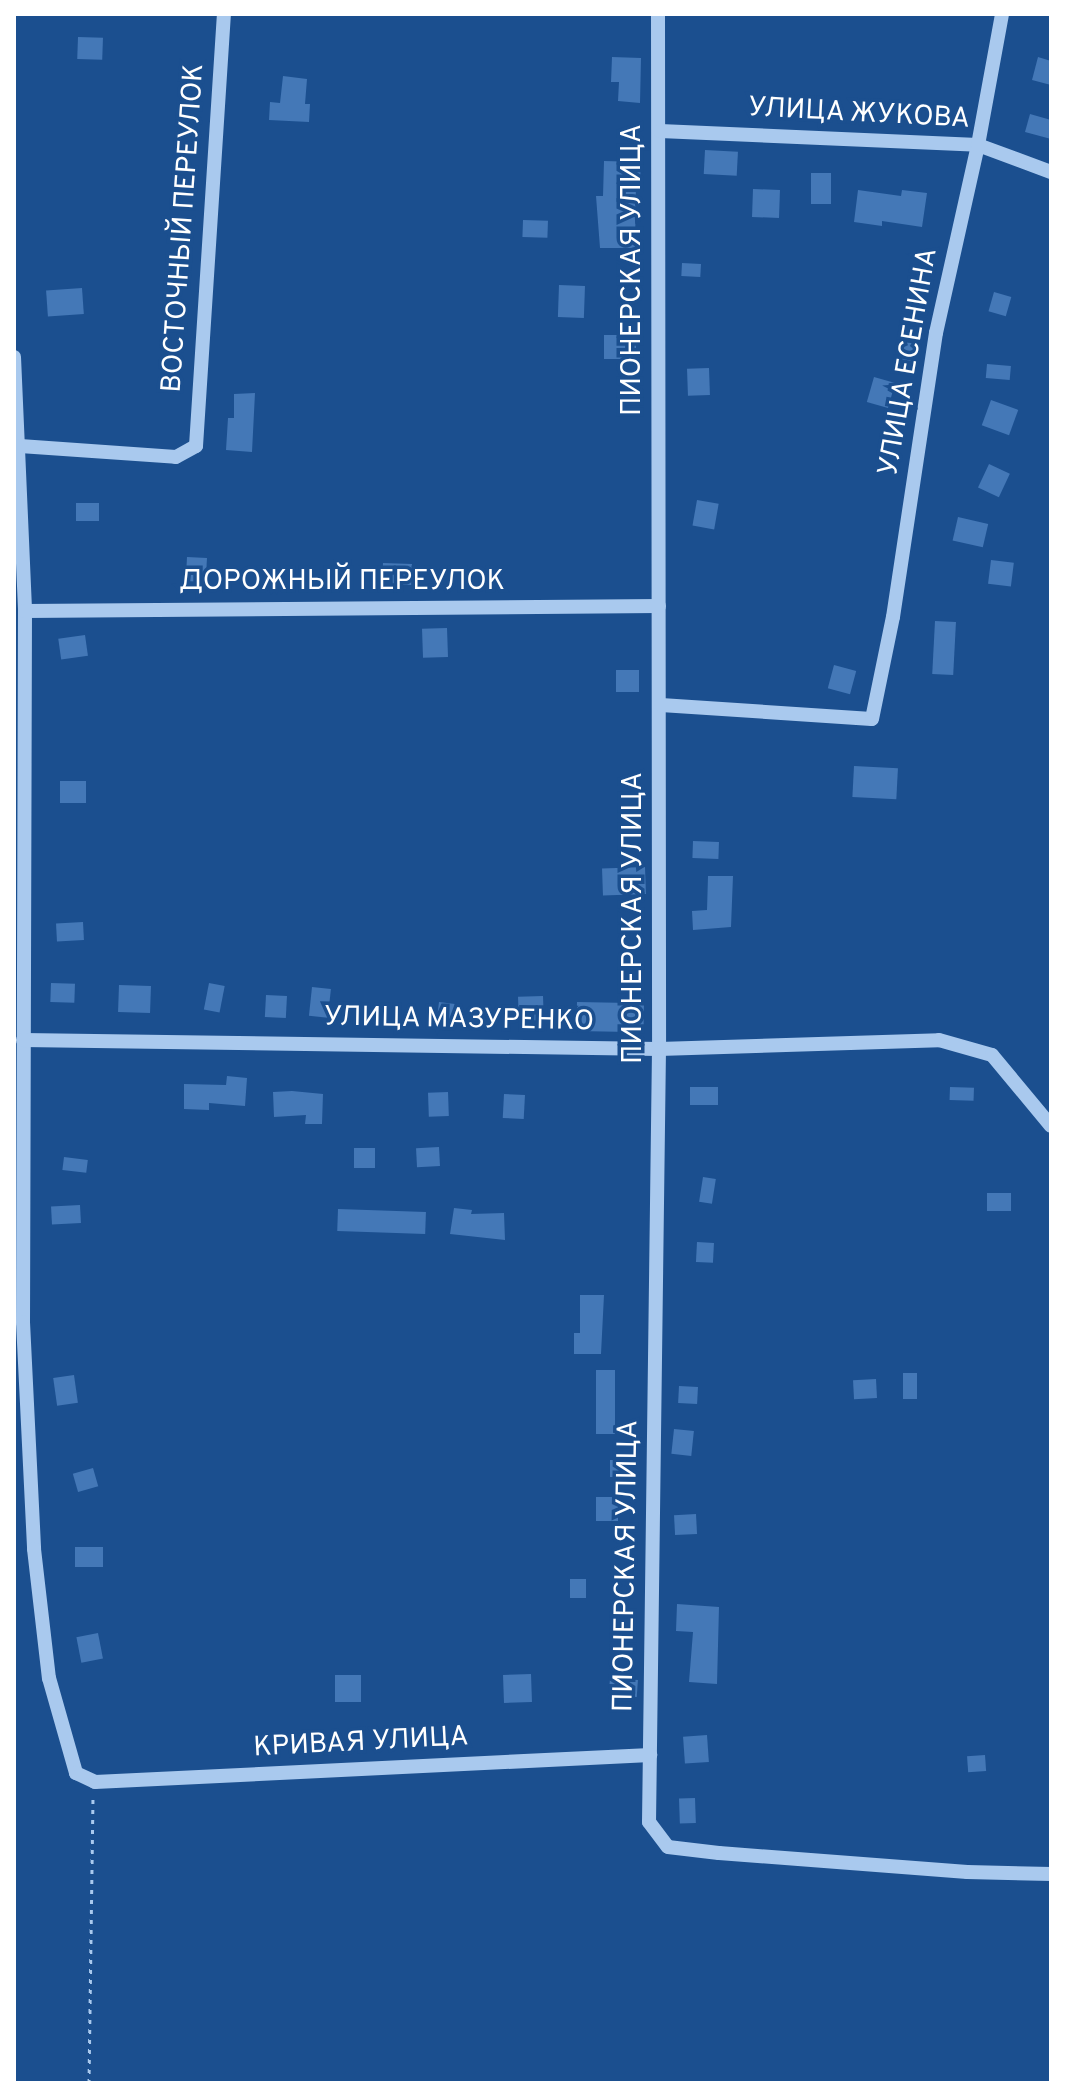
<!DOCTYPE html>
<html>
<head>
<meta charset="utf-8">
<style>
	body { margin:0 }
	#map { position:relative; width:1065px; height:2097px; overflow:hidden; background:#1b4f8f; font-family:Overpass,sans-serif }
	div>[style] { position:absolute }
	.building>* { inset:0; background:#4478b7; transform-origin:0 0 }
	.path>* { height:3px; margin-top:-1.5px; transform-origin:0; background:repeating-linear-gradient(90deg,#a9c9ee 0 4px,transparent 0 10px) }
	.minor>* { height:14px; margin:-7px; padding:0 7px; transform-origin:7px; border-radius:7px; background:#a9c9ee }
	span { translate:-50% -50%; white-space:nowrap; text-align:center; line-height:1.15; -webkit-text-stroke:7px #1b4f8f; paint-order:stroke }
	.street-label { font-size:28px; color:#fff }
	.frame { position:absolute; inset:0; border:16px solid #fff; pointer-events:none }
</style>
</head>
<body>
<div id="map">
	<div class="building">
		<i style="left:78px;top:37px;width:25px;height:22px;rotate:2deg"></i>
		<i style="clip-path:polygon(612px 57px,641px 58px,640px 103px,618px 101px,619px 82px,611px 82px)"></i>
		<i style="clip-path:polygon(1038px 57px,1051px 61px,1051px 85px,1032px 80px)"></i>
		<i style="clip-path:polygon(283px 76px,307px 79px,305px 104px,310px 104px,309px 122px,269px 120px,270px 102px,280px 103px)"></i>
		<i style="clip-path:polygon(1030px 114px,1051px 120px,1051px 139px,1025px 132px)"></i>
		<i style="left:705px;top:150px;width:33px;height:24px;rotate:3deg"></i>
		<i style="clip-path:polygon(604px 161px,641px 162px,640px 182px,636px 182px,635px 248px,600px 248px,596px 196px,603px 196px)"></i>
		<i style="left:811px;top:173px;width:20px;height:31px"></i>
		<i style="left:753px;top:189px;width:27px;height:28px;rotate:2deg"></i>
		<i style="clip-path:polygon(858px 190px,901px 196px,902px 190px,927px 193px,922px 227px,882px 221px,882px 226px,854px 222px)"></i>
		<i style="left:523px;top:220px;width:25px;height:17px;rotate:2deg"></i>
		<i style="left:682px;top:263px;width:19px;height:13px;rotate:3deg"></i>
		<i style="left:559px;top:285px;width:26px;height:32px;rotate:2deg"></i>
		<i style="left:82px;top:288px;width:26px;height:36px;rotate:86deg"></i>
		<i style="left:994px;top:292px;width:18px;height:20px;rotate:16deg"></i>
		<i style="left:604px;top:335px;width:32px;height:24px"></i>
		<i style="left:902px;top:342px;width:17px;height:21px;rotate:7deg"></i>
		<i style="left:987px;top:364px;width:24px;height:14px;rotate:5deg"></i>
		<i style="left:709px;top:368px;width:27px;height:22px;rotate:88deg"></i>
		<i style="left:874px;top:377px;width:22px;height:26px;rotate:16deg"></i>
		<i style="clip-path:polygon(255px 393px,252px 452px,226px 450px,228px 418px,234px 418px,234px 394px)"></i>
		<i style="left:991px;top:400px;width:29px;height:27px;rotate:20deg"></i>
		<i style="left:989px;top:464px;width:23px;height:26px;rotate:25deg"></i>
		<i style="left:697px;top:500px;width:22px;height:26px;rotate:10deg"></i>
		<i style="left:76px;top:503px;width:23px;height:18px"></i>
		<i style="left:958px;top:517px;width:31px;height:24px;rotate:13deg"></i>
		<i style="left:187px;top:557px;width:20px;height:24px;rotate:3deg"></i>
		<i style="left:991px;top:560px;width:23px;height:24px;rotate:7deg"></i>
		<i style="left:383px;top:563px;width:29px;height:21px;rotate:2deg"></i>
		<i style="left:935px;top:621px;width:21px;height:53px;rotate:3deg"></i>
		<i style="left:447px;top:628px;width:29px;height:25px;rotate:88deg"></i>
		<i style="left:85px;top:635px;width:21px;height:27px;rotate:82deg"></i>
		<i style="left:834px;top:665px;width:23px;height:24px;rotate:15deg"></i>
		<i style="left:616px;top:670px;width:23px;height:22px"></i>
		<i style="left:854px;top:766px;width:44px;height:31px;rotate:3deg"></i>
		<i style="left:60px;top:781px;width:26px;height:22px"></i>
		<i style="left:693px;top:841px;width:26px;height:17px;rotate:2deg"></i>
		<i style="left:645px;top:867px;width:27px;height:43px;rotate:88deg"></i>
		<i style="clip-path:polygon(708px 876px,733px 876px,731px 927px,693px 930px,692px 911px,707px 910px)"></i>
		<i style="left:83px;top:922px;width:18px;height:27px;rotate:87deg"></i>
		<i style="left:51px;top:983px;width:24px;height:19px;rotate:2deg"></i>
		<i style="left:209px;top:983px;width:16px;height:27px;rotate:11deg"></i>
		<i style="left:119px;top:985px;width:32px;height:27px;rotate:2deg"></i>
		<i style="left:312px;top:987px;width:19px;height:29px;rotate:6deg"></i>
		<i style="left:266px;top:995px;width:21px;height:22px;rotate:3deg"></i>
		<i style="left:543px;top:996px;width:24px;height:25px;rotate:88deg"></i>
		<i style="left:439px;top:1002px;width:16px;height:20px;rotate:7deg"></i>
		<i style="left:577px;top:1002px;width:67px;height:29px;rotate:1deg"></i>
		<i style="clip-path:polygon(227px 1076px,247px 1078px,245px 1106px,209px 1103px,209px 1110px,184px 1109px,184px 1084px,226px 1085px)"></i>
		<i style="left:718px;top:1087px;width:18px;height:28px;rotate:90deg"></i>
		<i style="left:950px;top:1087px;width:24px;height:13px;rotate:2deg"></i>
		<i style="clip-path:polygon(292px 1091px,323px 1094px,322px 1124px,305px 1124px,306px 1115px,274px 1117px,273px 1092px)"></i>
		<i style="left:448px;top:1092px;width:24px;height:20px;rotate:88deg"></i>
		<i style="left:504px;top:1094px;width:21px;height:24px;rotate:3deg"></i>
		<i style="left:439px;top:1147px;width:19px;height:23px;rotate:87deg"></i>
		<i style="left:354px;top:1148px;width:21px;height:20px"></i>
		<i style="left:64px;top:1157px;width:24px;height:13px;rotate:7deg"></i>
		<i style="left:703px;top:1177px;width:13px;height:25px;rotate:9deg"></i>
		<i style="left:987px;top:1193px;width:24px;height:18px"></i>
		<i style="left:80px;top:1205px;width:18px;height:29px;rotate:87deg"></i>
		<i style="clip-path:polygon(454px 1208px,472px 1210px,471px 1214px,504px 1213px,505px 1240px,450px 1234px)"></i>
		<i style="left:338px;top:1209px;width:88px;height:22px;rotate:2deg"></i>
		<i style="left:697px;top:1242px;width:17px;height:20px;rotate:3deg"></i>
		<i style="clip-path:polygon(580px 1295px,604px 1295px,601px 1354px,574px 1354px,574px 1333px,580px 1333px)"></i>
		<i style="left:615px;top:1370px;width:64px;height:19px;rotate:90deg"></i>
		<i style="left:903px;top:1373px;width:14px;height:26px"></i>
		<i style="left:74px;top:1375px;width:28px;height:21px;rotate:82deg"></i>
		<i style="left:876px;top:1379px;width:19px;height:23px;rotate:87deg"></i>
		<i style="left:679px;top:1386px;width:19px;height:17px;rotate:3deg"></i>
		<i style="left:674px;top:1429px;width:20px;height:25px;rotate:6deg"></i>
		<i style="left:610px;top:1460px;width:18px;height:17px"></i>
		<i style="left:93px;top:1468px;width:19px;height:21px;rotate:74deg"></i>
		<i style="left:596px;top:1497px;width:22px;height:24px"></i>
		<i style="left:696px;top:1514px;width:20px;height:22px;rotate:87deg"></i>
		<i style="left:103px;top:1547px;width:20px;height:28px;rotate:90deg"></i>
		<i style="left:570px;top:1579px;width:16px;height:19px"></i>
		<i style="clip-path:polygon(677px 1604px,719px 1607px,717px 1684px,689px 1682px,693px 1632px,676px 1631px)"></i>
		<i style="left:98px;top:1633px;width:26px;height:22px;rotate:79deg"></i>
		<i style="left:531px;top:1674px;width:28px;height:28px;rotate:88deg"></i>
		<i style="left:361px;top:1675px;width:27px;height:26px;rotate:90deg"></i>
		<i style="left:610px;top:1678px;width:28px;height:17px;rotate:4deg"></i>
		<i style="left:707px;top:1735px;width:27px;height:24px;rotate:86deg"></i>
		<i style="left:985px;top:1755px;width:16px;height:18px;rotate:86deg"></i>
		<i style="left:695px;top:1798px;width:25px;height:16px;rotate:88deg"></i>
	</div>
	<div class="path">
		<i style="left:89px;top:2083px;width:285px;rotate:-89.2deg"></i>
	</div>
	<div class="minor">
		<i style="left:658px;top:14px;width:1035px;rotate:89.94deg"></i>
		<i style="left:659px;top:1049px;width:773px;rotate:90.74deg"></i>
		<i style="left:649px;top:1822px;width:31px;rotate:53deg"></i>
		<i style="left:668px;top:1847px;width:51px;rotate:6.7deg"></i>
		<i style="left:719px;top:1853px;width:249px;rotate:4.4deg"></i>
		<i style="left:967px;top:1872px;width:84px;rotate:1.4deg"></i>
		<i style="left:660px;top:131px;width:318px;rotate:2.5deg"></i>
		<i style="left:978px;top:145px;width:78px;rotate:20.3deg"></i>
		<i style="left:14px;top:357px;width:254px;rotate:87.5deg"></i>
		<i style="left:25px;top:611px;width:711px;rotate:90.16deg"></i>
		<i style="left:23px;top:1322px;width:227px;rotate:87.2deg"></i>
		<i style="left:34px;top:1549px;width:130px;rotate:83.4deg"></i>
		<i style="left:49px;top:1678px;width:99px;rotate:74.1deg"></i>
		<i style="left:76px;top:1773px;width:21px;rotate:25deg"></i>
		<i style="left:95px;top:1782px;width:556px;rotate:-2.79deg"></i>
		<i style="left:20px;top:446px;width:156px;rotate:4deg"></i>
		<i style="left:176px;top:457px;width:23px;rotate:-29deg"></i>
		<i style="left:196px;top:446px;width:433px;rotate:-86.3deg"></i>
		<i style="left:25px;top:611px;width:634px;rotate:-0.45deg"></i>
		<i style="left:661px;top:705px;width:211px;rotate:3.8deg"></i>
		<i style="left:872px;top:719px;width:104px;rotate:-78.4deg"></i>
		<i style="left:893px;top:617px;width:287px;rotate:-81.4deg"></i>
		<i style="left:936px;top:333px;width:193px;rotate:-77.4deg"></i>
		<i style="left:978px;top:145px;width:133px;rotate:-79.6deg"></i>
		<i style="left:23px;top:1040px;width:636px;rotate:0.81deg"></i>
		<i style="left:659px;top:1049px;width:280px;rotate:-1.8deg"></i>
		<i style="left:939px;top:1040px;width:55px;rotate:15.8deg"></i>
		<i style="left:992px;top:1055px;width:92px;rotate:50.3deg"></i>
	</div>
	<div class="street-label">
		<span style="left:859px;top:114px;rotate:3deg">УЛИЦА ЖУКОВА</span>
		<span style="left:184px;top:228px;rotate:-86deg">ВОСТОЧНЫЙ ПЕРЕУЛОК</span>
		<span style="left:633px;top:270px;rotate:-90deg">ПИОНЕРСКАЯ УЛИЦА</span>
		<span style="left:909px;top:362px;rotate:-80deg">УЛИЦА ЕСЕНИНА</span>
		<span style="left:342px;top:582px">ДОРОЖНЫЙ ПЕРЕУЛОК</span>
		<span style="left:634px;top:918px;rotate:-90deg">ПИОНЕРСКАЯ УЛИЦА</span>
		<span style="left:459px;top:1020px;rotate:1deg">УЛИЦА МАЗУРЕНКО</span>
		<span style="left:627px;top:1566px;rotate:-89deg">ПИОНЕРСКАЯ УЛИЦА</span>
		<span style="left:361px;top:1743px;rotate:-3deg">КРИВАЯ УЛИЦА</span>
	</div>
	<div class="frame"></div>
</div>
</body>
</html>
